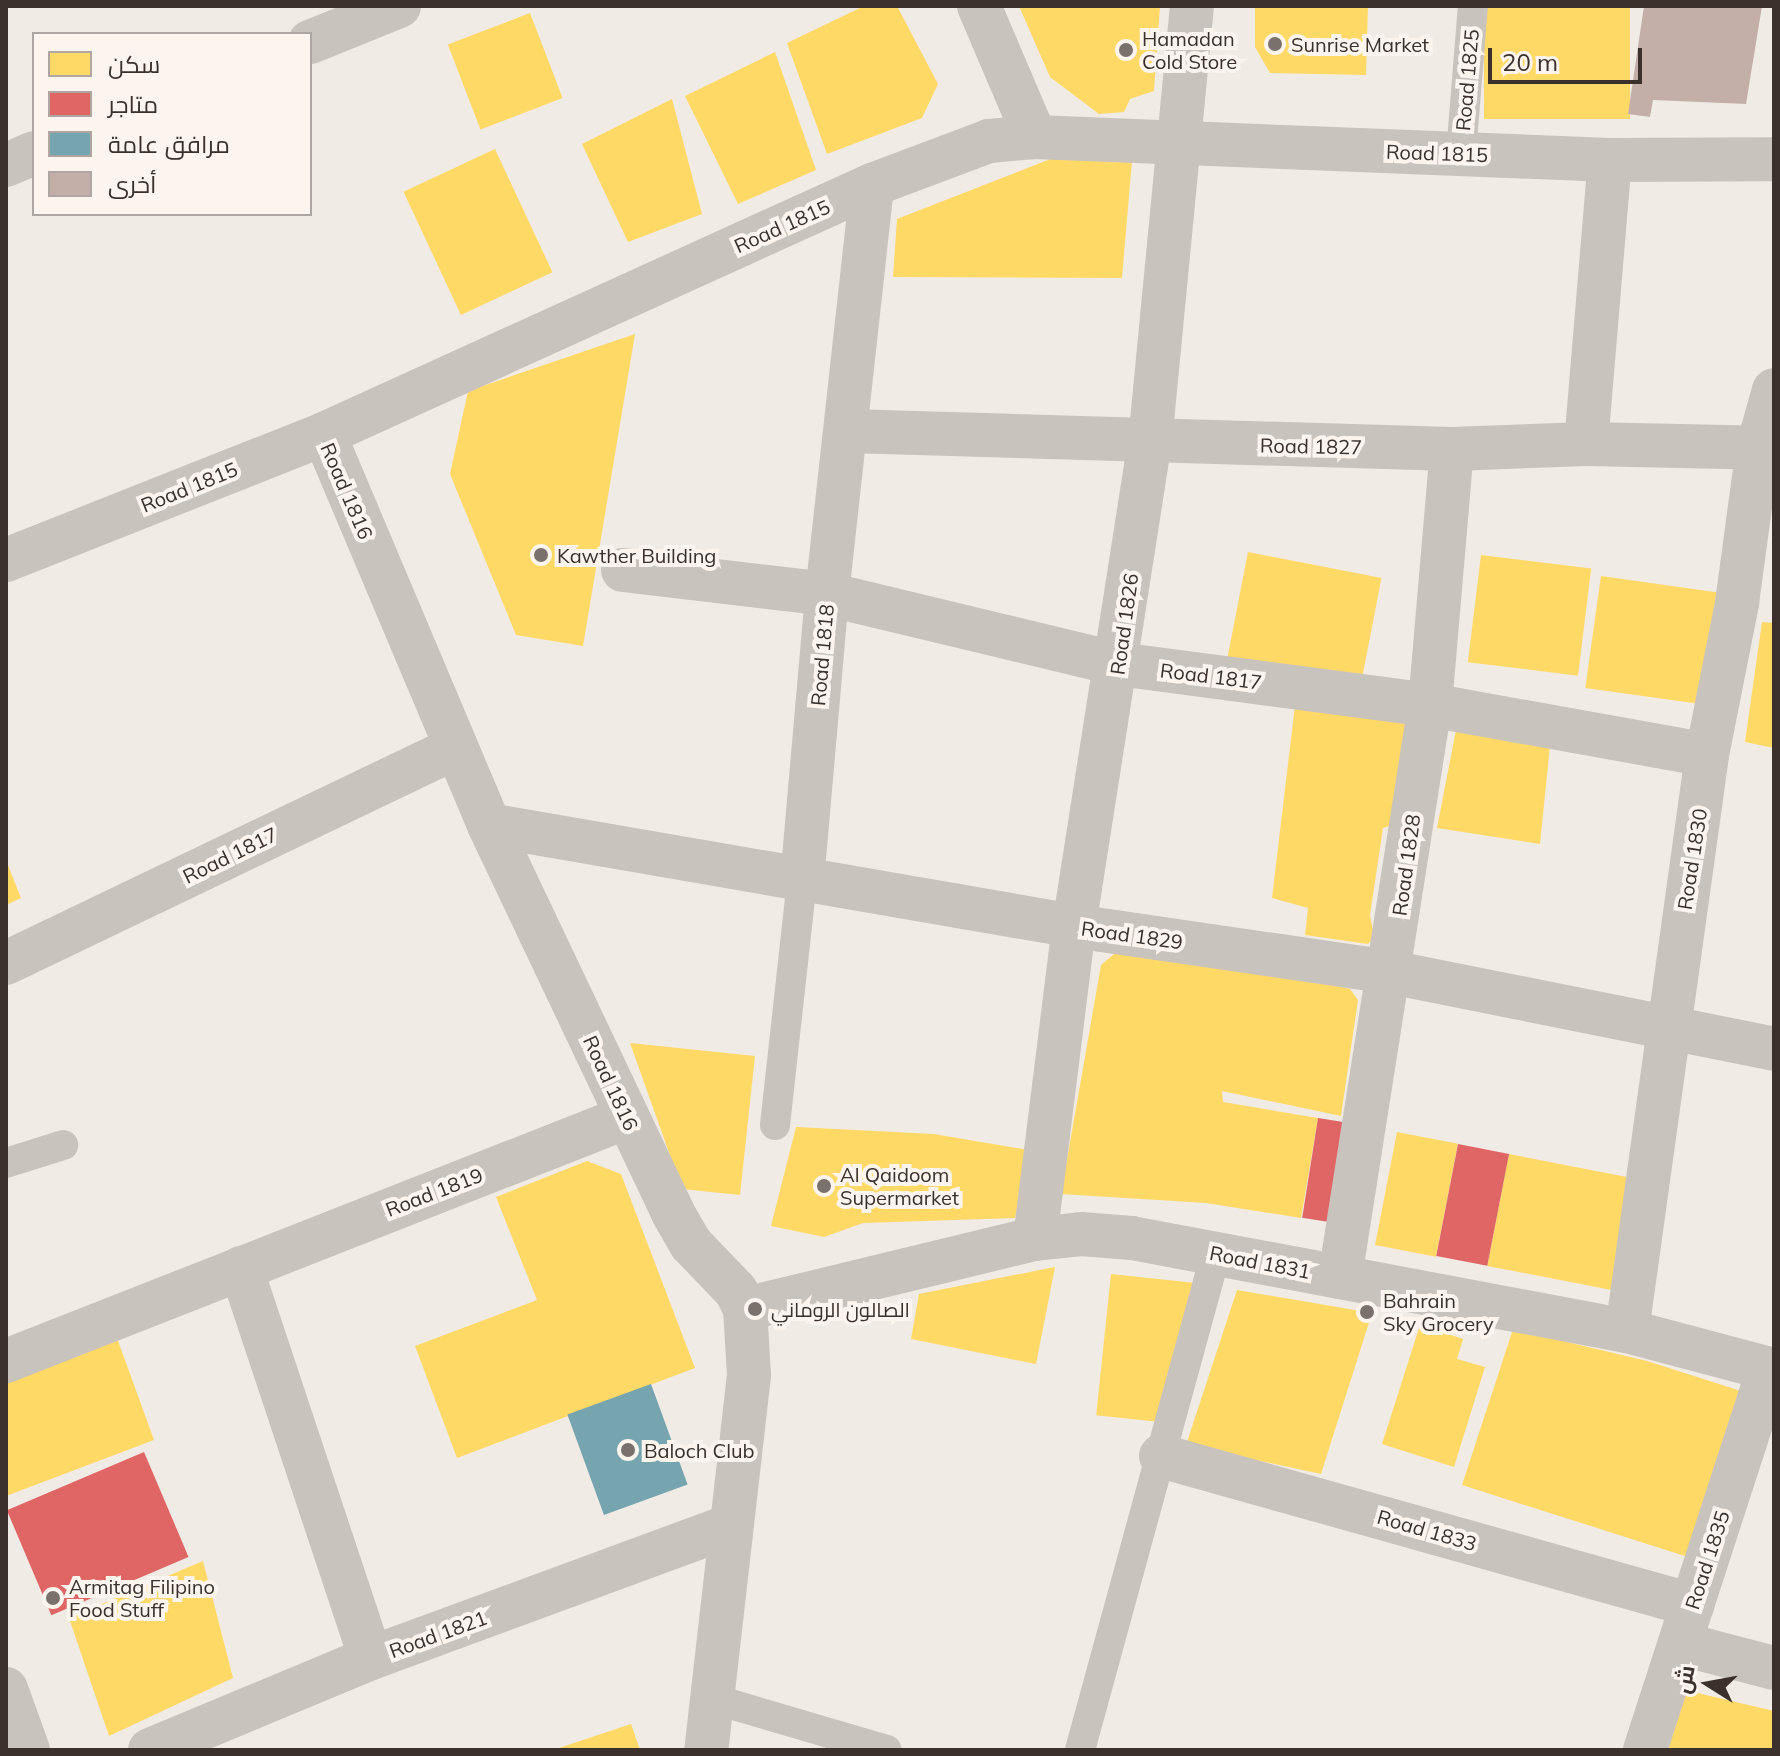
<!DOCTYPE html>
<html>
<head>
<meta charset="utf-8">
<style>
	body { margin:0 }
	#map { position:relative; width:1780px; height:1756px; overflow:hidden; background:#f0ebe5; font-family:Mulish,Cairo,sans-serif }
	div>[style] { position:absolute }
	.homes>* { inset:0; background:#ffd966; transform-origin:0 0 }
	.shops>* { inset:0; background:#e06666; transform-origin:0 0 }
	.public>* { inset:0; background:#76a5af; transform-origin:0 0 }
	.building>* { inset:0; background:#c3afa7 }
	.service>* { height:30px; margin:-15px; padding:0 15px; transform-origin:15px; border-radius:15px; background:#c9c3be }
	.minor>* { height:44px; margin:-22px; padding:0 22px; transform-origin:22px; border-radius:22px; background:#c9c3be }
	.dots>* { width:22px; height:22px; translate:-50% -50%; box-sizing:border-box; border:4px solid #fbf5ee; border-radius:50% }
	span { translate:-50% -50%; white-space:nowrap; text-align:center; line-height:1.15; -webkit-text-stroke:8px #fbf5ee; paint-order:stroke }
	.poi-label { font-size:20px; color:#3b302b }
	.left { translate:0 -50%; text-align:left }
	.street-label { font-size:20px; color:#3b302b }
	.frame { position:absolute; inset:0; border:8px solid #3b302b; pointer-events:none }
	.legend { position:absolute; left:32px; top:32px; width:280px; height:184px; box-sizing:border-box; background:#fbf5ee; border:2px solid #aea6a0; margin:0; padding:10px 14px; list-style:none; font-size:24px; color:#3b302b }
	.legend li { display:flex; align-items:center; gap:16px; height:40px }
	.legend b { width:40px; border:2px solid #aea6a0 }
	.north { position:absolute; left:1668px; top:1644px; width:80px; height:80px; -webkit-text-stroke:6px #fbf5ee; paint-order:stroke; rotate:281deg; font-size:22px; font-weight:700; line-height:32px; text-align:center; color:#3b302b }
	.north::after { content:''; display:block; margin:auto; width:28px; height:36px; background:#3b302b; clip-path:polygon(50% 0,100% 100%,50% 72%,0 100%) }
	.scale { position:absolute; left:1488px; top:48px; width:154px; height:36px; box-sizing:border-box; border:4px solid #3b302b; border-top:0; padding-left:10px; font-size:24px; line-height:28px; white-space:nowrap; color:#3b302b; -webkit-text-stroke:6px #fbf5ee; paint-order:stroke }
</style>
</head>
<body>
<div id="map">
	<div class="homes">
		<i style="clip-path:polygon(864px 6px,897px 6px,938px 84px,922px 118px,827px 154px,787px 43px)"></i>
		<i style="clip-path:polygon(1019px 6px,1160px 6px,1154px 91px,1130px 99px,1124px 112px,1099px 114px,1050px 77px)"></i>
		<i style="clip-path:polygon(1255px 6px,1368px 6px,1366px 75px,1270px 73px,1255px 47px)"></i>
		<i style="left:1484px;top:6px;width:146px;height:113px"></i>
		<i style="left:530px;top:13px;width:91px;height:88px;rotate:69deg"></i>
		<i style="clip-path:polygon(775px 52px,816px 170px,738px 204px,685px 96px)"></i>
		<i style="clip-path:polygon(672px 99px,702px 214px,628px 242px,582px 144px)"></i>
		<i style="left:495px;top:149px;width:136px;height:101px;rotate:65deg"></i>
		<i style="clip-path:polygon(1058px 156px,1132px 161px,1122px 278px,893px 277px,897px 219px)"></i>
		<i style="clip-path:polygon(635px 334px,583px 646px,516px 635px,450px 474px,468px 391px)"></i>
		<i style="left:1248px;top:552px;width:136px;height:123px;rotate:11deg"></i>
		<i style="left:1481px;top:555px;width:111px;height:108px;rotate:7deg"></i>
		<i style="left:1601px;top:576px;width:120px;height:113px;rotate:8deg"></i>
		<i style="clip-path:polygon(1762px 622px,1774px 623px,1774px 748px,1745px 742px)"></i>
		<i style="clip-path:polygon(1296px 697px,1417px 712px,1399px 823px,1383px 828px,1370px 915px,1374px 937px,1368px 944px,1305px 935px,1308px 908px,1272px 898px)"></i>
		<i style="clip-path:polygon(1456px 730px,1551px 736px,1540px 844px,1437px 828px)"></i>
		<i style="clip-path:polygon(6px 860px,21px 898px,6px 905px)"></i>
		<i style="clip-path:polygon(1120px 949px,1307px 978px,1350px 989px,1358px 1000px,1341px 1116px,1222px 1091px,1223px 1102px,1318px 1118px,1301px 1218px,1206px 1203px,1061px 1194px,1101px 965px)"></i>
		<i style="clip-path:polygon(630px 1043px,755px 1056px,740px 1195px,682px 1189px)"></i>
		<i style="clip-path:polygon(796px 1127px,934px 1134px,1029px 1150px,1015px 1218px,863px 1223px,824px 1237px,771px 1226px)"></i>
		<i style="left:1397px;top:1132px;width:62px;height:115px;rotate:11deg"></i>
		<i style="left:1509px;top:1154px;width:128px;height:114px;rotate:11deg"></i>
		<i style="clip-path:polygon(587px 1161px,621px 1174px,695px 1368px,457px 1458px,415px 1346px,537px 1300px,496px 1197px)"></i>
		<i style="clip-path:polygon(1055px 1267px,1036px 1364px,911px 1339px,919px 1294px)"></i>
		<i style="left:1111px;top:1274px;width:83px;height:142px;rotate:6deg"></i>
		<i style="clip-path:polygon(1237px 1290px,1372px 1313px,1321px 1474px,1186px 1445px)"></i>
		<i style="clip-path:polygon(1420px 1325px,1463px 1339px,1457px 1359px,1485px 1367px,1454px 1467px,1382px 1444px)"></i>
		<i style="clip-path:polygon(1513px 1329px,1647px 1361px,1741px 1391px,1688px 1557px,1462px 1485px)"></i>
		<i style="clip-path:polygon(117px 1338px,154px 1440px,6px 1496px,6px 1379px)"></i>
		<i style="clip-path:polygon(203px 1561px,233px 1678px,109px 1736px,69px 1618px)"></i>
		<i style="clip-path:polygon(1689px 1691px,1774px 1711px,1774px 1750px,1658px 1750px,1667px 1702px)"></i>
		<i style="clip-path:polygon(631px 1724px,640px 1750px,556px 1750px,556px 1749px)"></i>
	</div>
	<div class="shops">
		<i style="left:1318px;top:1118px;width:32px;height:101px;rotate:9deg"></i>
		<i style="left:1458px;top:1144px;width:52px;height:114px;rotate:11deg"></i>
		<i style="left:144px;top:1452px;width:114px;height:149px;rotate:67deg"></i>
	</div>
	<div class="public">
		<i style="left:651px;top:1384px;width:107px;height:89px;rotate:70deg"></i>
	</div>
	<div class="building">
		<i style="clip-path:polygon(1644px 6px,1762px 6px,1746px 104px,1653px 100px,1650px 117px,1628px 114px)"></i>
	</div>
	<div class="service">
		<i style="left:1461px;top:154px;width:148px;rotate:-85.4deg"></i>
		<i style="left:775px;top:1125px;width:245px;rotate:-83.7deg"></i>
		<i style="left:6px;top:1163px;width:60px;rotate:-17.5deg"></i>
		<i style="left:710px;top:1698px;width:184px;rotate:16.4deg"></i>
		<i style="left:1080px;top:1750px;width:515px;rotate:-74.7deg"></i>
	</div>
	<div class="minor">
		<i style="left:979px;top:6px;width:142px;rotate:66.9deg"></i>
		<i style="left:310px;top:42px;width:96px;rotate:-22deg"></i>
		<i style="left:6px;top:165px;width:30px;rotate:-23deg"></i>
		<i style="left:848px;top:431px;width:604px;rotate:1.71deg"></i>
		<i style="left:1452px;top:449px;width:134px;rotate:-2.1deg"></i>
		<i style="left:1586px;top:444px;width:188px;rotate:1.2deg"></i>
		<i style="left:324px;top:434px;width:424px;rotate:67.1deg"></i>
		<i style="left:489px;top:825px;width:429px;rotate:64.6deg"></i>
		<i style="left:673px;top:1213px;width:36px;rotate:60deg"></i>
		<i style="left:691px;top:1244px;width:65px;rotate:46.2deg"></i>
		<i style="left:736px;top:1291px;width:20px;rotate:63deg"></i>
		<i style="left:745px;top:1309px;width:66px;rotate:86.5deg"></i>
		<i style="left:749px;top:1375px;width:377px;rotate:96.5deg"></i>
		<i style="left:1586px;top:444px;width:285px;rotate:-85.2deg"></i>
		<i style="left:6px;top:560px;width:342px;rotate:-21.6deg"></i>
		<i style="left:324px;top:434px;width:602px;rotate:-24.44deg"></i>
		<i style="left:872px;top:185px;width:125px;rotate:-20.6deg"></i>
		<i style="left:989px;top:141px;width:46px;rotate:-5deg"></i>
		<i style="left:1035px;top:137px;width:575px;rotate:2.29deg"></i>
		<i style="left:1610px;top:160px;width:164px;rotate:-0.3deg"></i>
		<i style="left:623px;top:570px;width:205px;rotate:6.7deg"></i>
		<i style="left:827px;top:594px;width:299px;rotate:13.5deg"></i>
		<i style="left:1118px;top:664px;width:315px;rotate:7.5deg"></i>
		<i style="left:1430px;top:705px;width:281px;rotate:10.2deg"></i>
		<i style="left:489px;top:825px;width:594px;rotate:9.8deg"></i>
		<i style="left:1074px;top:926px;width:319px;rotate:8.3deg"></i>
		<i style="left:1390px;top:972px;width:392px;rotate:11.3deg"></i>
		<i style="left:802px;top:881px;width:288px;rotate:-85deg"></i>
		<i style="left:827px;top:594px;width:411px;rotate:-83.7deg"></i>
		<i style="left:6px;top:963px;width:497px;rotate:-25.6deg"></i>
		<i style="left:1035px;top:1239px;width:315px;rotate:-82.9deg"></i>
		<i style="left:1074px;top:926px;width:490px;rotate:-81.1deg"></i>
		<i style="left:1150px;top:442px;width:438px;rotate:-84.5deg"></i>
		<i style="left:241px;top:1268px;width:411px;rotate:71.6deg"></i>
		<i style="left:1340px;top:1277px;width:579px;rotate:-81.06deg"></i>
		<i style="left:1430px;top:705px;width:257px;rotate:-85.1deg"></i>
		<i style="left:745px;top:1309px;width:298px;rotate:-13.6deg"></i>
		<i style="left:1035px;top:1239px;width:46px;rotate:-6.2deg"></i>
		<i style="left:1081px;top:1234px;width:51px;rotate:4.5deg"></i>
		<i style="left:1132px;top:1238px;width:504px;rotate:10.64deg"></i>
		<i style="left:1627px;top:1331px;width:152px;rotate:14.9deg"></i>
		<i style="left:1627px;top:1331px;width:582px;rotate:-82.09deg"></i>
		<i style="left:1707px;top:755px;width:155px;rotate:-78.8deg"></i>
		<i style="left:1737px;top:603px;width:157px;rotate:-82.3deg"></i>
		<i style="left:1758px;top:447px;width:59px;rotate:-74.3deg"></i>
		<i style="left:6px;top:1361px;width:667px;rotate:-21.45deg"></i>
		<i style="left:1161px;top:1456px;width:552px;rotate:15.67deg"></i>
		<i style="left:1682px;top:1644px;width:95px;rotate:14.6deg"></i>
		<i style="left:6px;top:1689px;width:65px;rotate:70.2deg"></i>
		<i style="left:150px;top:1750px;width:239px;rotate:-22.6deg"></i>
		<i style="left:371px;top:1658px;width:382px;rotate:-20.2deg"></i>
		<i style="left:1645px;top:1750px;width:401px;rotate:-72deg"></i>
	</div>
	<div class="dots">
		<i style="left:1275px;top:44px;background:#7a716c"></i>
		<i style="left:1126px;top:50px;background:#7a716c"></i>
		<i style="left:541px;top:555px;background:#7a716c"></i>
		<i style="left:824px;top:1186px;background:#7a716c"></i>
		<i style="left:755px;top:1309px;background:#7a716c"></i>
		<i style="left:1367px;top:1312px;background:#7a716c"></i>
		<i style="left:628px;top:1450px;background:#7a716c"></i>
		<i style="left:53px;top:1598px;background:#7a716c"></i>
	</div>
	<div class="poi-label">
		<span class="left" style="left:1142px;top:50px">Hamadan<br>Cold Store</span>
		<span class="left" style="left:1291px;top:44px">Sunrise Market</span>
		<span class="left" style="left:557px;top:555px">Kawther Building</span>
		<span class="left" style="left:840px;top:1186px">Al Qaidoom<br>Supermarket</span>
		<span class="left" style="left:1383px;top:1312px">Bahrain<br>Sky Grocery</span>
		<span class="left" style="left:771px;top:1309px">الصالون الروماني</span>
		<span class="left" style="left:644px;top:1450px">Baloch Club</span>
		<span class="left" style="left:69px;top:1598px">Armitag Filipino<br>Food Stuff</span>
	</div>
	<div class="street-label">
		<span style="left:1467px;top:80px;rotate:-85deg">Road 1825</span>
		<span style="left:1437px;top:153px;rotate:2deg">Road 1815</span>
		<span style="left:782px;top:226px;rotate:-24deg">Road 1815</span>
		<span style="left:1311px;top:446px;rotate:1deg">Road 1827</span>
		<span style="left:189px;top:487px;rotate:-22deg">Road 1815</span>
		<span style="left:347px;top:491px;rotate:67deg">Road 1816</span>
		<span style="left:1124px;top:624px;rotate:-82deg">Road 1826</span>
		<span style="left:822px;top:655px;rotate:-85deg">Road 1818</span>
		<span style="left:1211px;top:676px;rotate:7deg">Road 1817</span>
		<span style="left:230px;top:855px;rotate:-26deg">Road 1817</span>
		<span style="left:1692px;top:859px;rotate:-81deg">Road 1830</span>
		<span style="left:1406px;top:865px;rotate:-82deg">Road 1828</span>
		<span style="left:1132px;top:935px;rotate:8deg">Road 1829</span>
		<span style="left:611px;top:1083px;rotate:65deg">Road 1816</span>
		<span style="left:434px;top:1192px;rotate:-21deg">Road 1819</span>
		<span style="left:1260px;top:1262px;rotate:11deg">Road 1831</span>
		<span style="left:1427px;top:1530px;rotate:16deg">Road 1833</span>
		<span style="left:1707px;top:1560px;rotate:-72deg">Road 1835</span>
		<span style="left:438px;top:1634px;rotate:-20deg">Road 1821</span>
	</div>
	<div class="frame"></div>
	<ul class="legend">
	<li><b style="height:22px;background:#ffd966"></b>سكن</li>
	<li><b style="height:22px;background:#e06666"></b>متاجر</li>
	<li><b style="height:22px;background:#76a5af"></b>مرافق عامة</li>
	<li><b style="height:22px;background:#c3afa7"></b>أخرى</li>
	</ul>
	<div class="north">ش</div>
	<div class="scale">20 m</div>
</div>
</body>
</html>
